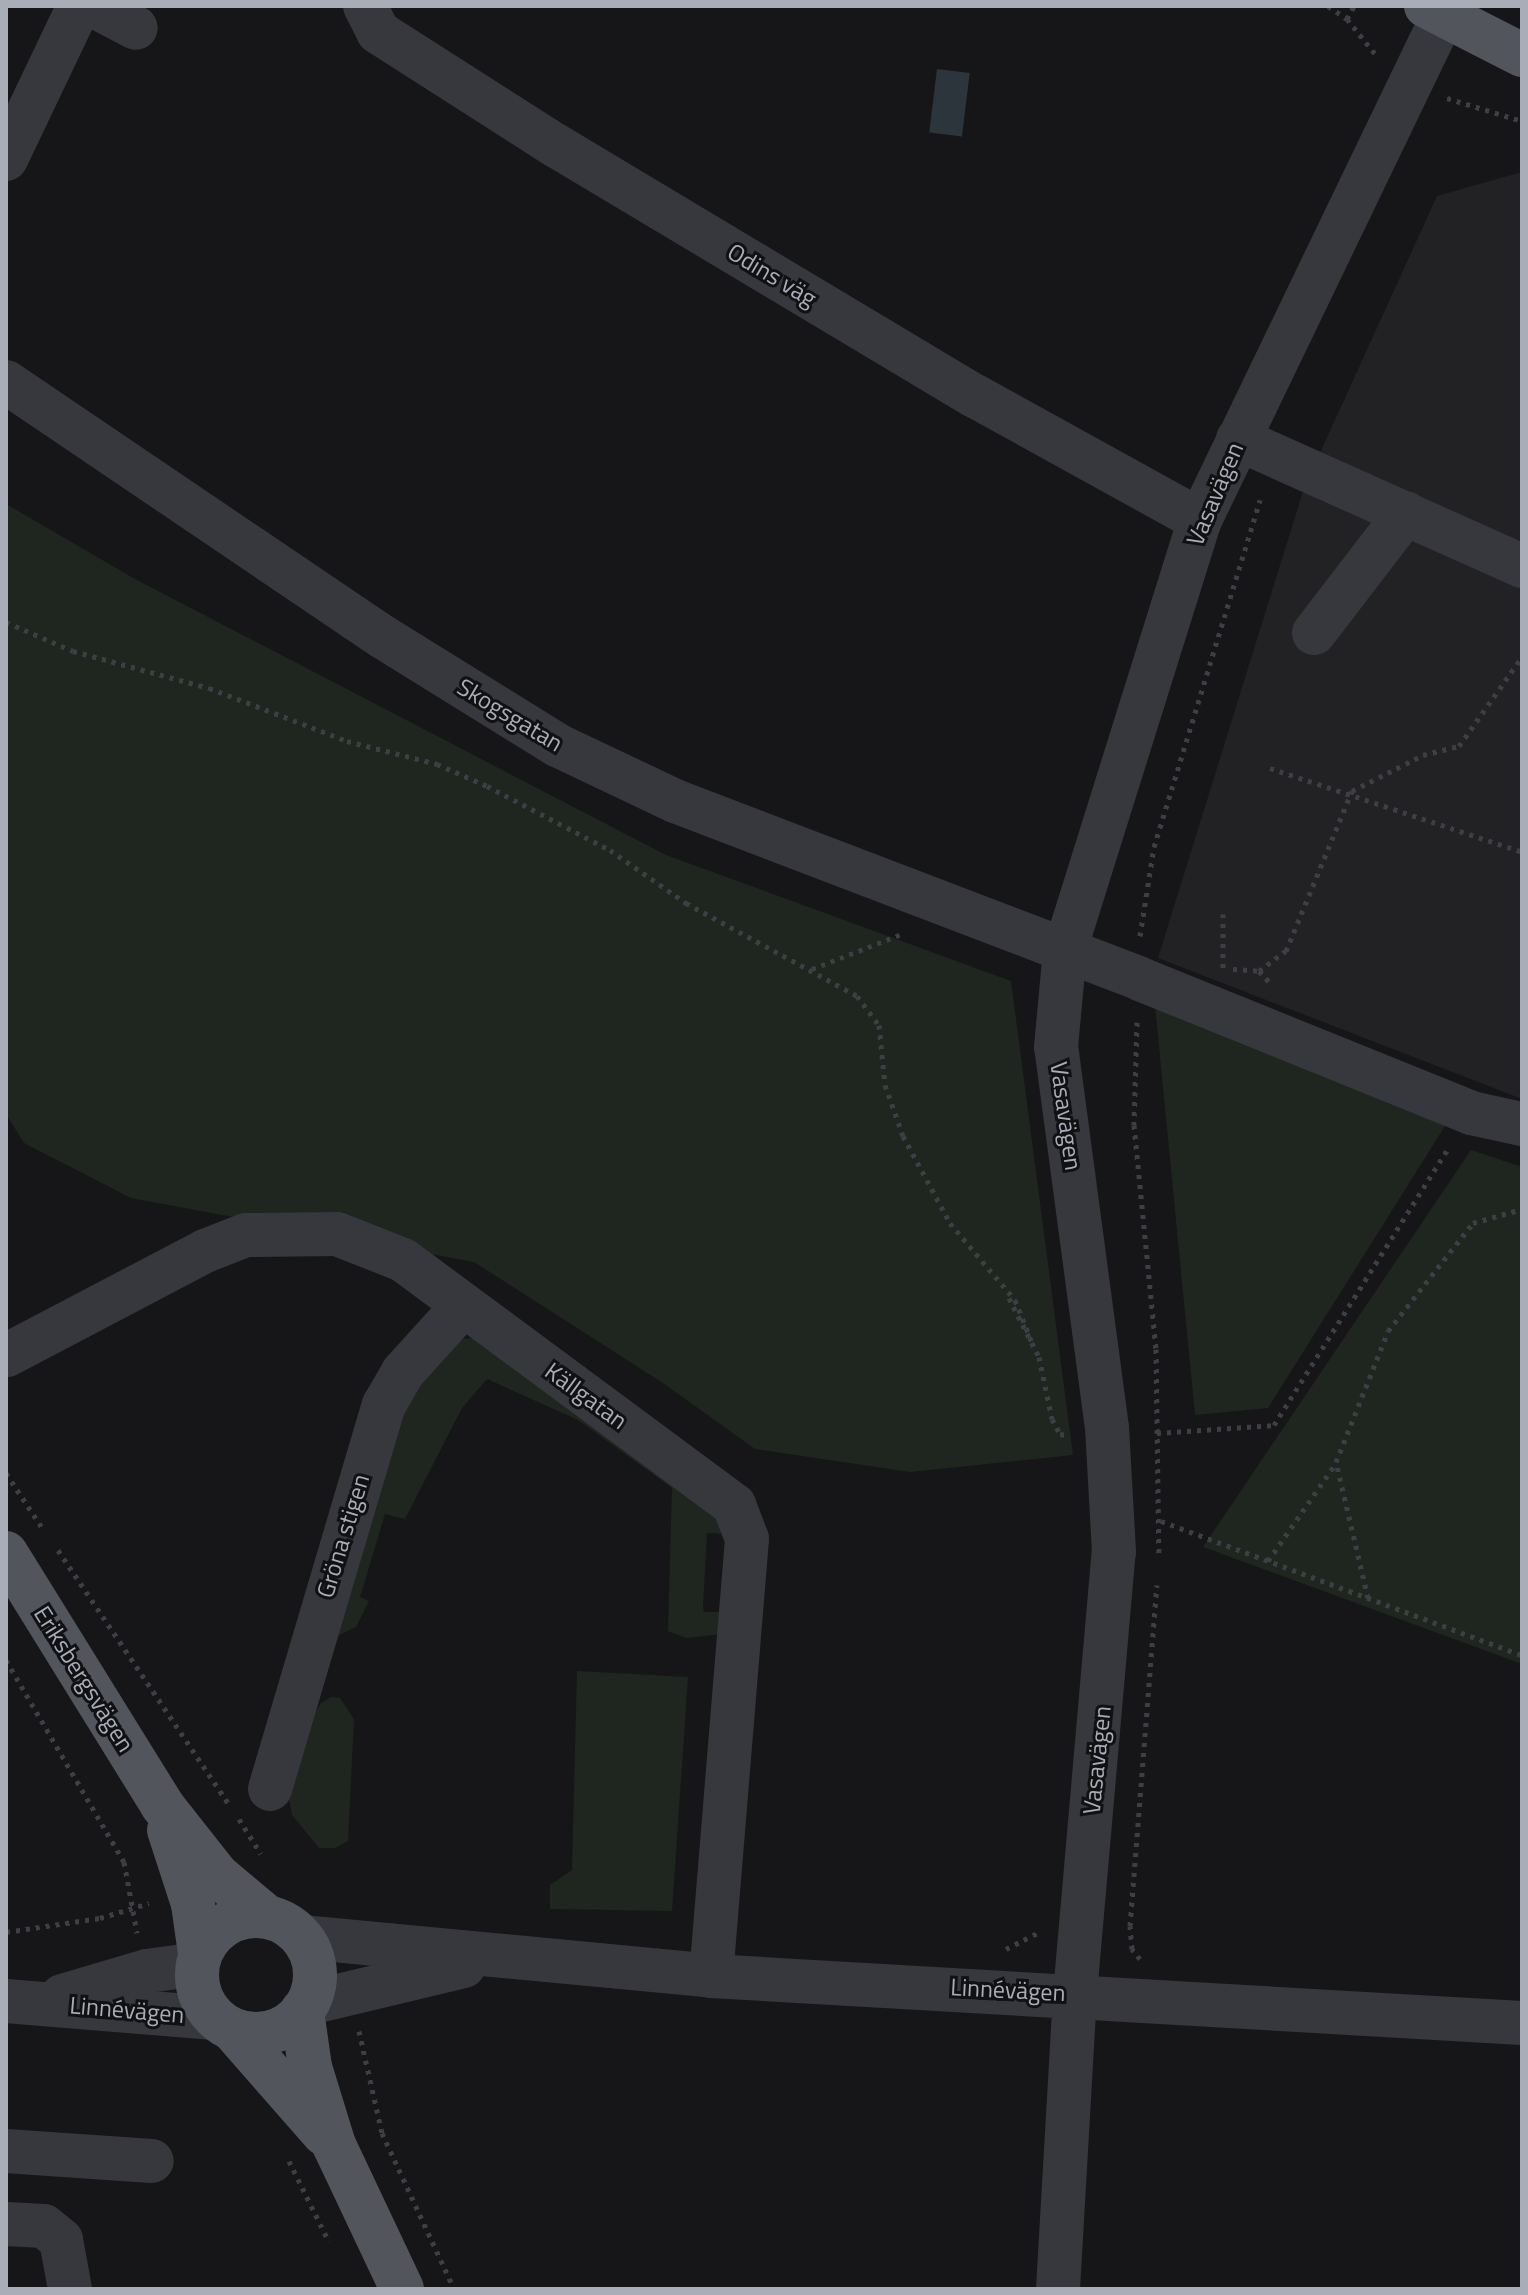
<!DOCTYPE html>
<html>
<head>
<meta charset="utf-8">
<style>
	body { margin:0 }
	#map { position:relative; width:1528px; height:2295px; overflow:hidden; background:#161618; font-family:"Titillium Web",sans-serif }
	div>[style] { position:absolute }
	.built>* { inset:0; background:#222225 }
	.green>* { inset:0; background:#1e261f }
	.water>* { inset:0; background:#2c353c; transform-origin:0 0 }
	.path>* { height:5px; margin-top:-2.5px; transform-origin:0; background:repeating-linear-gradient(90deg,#3d3f44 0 4px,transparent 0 10px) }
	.minor>* { height:44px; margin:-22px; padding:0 22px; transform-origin:22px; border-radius:22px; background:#37383d }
	.major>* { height:44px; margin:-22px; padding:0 22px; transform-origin:22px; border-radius:22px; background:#53555c }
	.major>.ring { margin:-22px; padding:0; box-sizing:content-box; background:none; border:44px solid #53555c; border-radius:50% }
	span { translate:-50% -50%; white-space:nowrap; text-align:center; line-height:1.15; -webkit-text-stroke:6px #111113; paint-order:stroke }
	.street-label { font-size:24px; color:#a8adb8 }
	.frame { position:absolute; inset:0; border:8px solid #a8adb8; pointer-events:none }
</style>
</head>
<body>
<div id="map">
	<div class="built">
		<i style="clip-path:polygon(1522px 172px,1522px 1099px,1158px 958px,1304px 488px,1437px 196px)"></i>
	</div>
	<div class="green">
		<i style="clip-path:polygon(6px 504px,135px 579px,666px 855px,1011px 981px,1073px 1455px,910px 1472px,755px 1449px,663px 1383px,474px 1262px,131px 1198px,24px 1143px,6px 1114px)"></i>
		<i style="clip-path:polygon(1154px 995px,1450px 1118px,1268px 1408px,1195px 1415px)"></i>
		<i style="clip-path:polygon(1471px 1150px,1522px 1167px,1522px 1664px,1203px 1547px)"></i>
		<i style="clip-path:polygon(481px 1337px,681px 1469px,727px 1534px,707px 1533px,703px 1607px,704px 1612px,725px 1612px,723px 1634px,686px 1638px,668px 1631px,672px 1488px,578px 1420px,487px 1379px,462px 1408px,405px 1519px,385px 1514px,360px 1597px,369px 1601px,356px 1627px,333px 1638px,390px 1418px,450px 1340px)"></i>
		<i style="clip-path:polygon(577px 1671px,688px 1677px,672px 1911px,550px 1909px,550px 1885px,572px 1870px)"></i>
		<i style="clip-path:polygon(331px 1697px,340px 1698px,354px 1719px,348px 1841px,335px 1848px,319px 1848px,292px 1815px,287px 1788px,302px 1733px,321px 1703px)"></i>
	</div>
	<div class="water">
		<i style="left:937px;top:69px;width:33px;height:64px;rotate:7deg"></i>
	</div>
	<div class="path">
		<i style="left:1328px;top:6px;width:23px;rotate:34deg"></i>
		<i style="left:1347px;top:19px;width:48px;rotate:51deg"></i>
		<i style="left:1347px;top:19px;width:15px;rotate:-62deg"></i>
		<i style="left:1447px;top:98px;width:78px;rotate:17deg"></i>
		<i style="left:6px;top:622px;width:73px;rotate:23.4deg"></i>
		<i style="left:73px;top:651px;width:141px;rotate:15.2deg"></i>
		<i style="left:209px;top:688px;width:148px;rotate:21deg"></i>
		<i style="left:347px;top:741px;width:93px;rotate:14.3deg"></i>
		<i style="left:437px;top:764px;width:55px;rotate:23.7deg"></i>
		<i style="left:487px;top:786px;width:139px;rotate:27.5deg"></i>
		<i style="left:610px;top:850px;width:93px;rotate:34.9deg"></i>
		<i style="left:686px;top:903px;width:195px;rotate:28.5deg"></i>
		<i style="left:857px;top:996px;width:36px;rotate:53deg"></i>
		<i style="left:879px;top:1025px;width:60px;rotate:84.3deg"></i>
		<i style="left:885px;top:1085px;width:54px;rotate:70.6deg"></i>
		<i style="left:903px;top:1136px;width:99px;rotate:61.6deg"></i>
		<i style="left:950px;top:1223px;width:101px;rotate:49.8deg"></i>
		<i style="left:1015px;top:1300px;width:48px;rotate:68.2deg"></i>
		<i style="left:1270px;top:768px;width:266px;rotate:18.4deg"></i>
		<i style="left:1140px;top:936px;width:90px;rotate:-81.1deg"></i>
		<i style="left:1154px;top:847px;width:363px;rotate:-73deg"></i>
		<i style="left:1223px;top:968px;width:54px;rotate:-90deg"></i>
		<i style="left:812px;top:969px;width:97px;rotate:-21.3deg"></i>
		<i style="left:1233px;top:969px;width:26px;rotate:4deg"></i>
		<i style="left:1259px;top:971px;width:34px;rotate:-37deg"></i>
		<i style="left:1286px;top:951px;width:173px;rotate:-67.6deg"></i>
		<i style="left:1352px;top:791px;width:80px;rotate:-26.9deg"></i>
		<i style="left:1423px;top:755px;width:37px;rotate:-14deg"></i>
		<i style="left:1459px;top:746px;width:109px;rotate:-54.7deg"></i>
		<i style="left:1259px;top:971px;width:19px;rotate:47deg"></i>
		<i style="left:1137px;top:1022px;width:103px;rotate:91.7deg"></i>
		<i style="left:1134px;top:1125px;width:225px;rotate:84.4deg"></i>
		<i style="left:1156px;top:1349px;width:206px;rotate:89.2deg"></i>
		<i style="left:1009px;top:1298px;width:66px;rotate:63deg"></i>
		<i style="left:1039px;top:1357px;width:63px;rotate:78.2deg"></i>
		<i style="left:1052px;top:1419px;width:17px;rotate:62deg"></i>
		<i style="left:1060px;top:1434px;width:7px;rotate:8deg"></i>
		<i style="left:1157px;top:1433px;width:117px;rotate:-3.9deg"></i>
		<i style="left:1274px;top:1425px;width:328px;rotate:-57.8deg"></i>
		<i style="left:6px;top:1473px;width:64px;rotate:56.6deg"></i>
		<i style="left:1161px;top:1521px;width:385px;rotate:20.4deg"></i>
		<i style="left:58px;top:1550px;width:306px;rotate:56.1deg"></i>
		<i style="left:1268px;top:1561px;width:119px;rotate:-55.2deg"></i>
		<i style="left:1368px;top:1598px;width:140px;rotate:-103.2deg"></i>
		<i style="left:1336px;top:1462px;width:141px;rotate:-68.3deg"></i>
		<i style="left:1388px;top:1331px;width:137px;rotate:-51.8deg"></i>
		<i style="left:1473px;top:1223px;width:51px;rotate:-15.9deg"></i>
		<i style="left:6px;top:1660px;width:234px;rotate:59.7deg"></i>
		<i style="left:124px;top:1862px;width:72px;rotate:79.6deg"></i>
		<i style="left:239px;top:1819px;width:41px;rotate:57.8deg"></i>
		<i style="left:6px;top:1932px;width:95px;rotate:-8.5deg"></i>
		<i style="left:100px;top:1918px;width:51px;rotate:-17deg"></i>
		<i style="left:1006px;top:1949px;width:38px;rotate:-27deg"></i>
		<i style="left:1140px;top:1959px;width:13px;rotate:-129deg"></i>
		<i style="left:1132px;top:1949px;width:23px;rotate:-95deg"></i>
		<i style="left:1130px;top:1926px;width:342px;rotate:-85.5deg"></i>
		<i style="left:359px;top:2031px;width:105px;rotate:77.3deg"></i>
		<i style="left:382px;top:2133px;width:172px;rotate:65.2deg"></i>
		<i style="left:289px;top:2161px;width:90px;rotate:63.7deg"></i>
	</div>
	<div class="minor">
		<i style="left:94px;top:6px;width:47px;rotate:27.6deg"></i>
		<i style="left:365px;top:6px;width:29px;rotate:63deg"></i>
		<i style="left:378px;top:32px;width:210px;rotate:32.6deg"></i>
		<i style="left:555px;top:145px;width:489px;rotate:30.9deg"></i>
		<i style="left:975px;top:396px;width:257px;rotate:28.9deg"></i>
		<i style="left:6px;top:159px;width:170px;rotate:-64.5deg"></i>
		<i style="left:6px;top:382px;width:455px;rotate:34.1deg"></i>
		<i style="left:383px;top:637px;width:205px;rotate:31.8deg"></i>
		<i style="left:557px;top:745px;width:131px;rotate:25.4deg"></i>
		<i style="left:675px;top:801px;width:498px;rotate:20.9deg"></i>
		<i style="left:1140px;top:979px;width:357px;rotate:22deg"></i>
		<i style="left:1471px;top:1113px;width:52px;rotate:12.2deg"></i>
		<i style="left:1238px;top:439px;width:311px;rotate:24.1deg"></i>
		<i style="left:1314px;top:633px;width:151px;rotate:-52.5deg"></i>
		<i style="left:7px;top:1355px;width:224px;rotate:-27.7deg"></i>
		<i style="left:205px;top:1251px;width:44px;rotate:-21.3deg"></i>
		<i style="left:246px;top:1235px;width:91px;rotate:-0.6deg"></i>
		<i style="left:337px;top:1234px;width:71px;rotate:21.5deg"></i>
		<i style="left:403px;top:1260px;width:412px;rotate:36.5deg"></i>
		<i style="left:734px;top:1505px;width:36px;rotate:69deg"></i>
		<i style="left:747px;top:1539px;width:438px;rotate:94.7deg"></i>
		<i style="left:270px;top:1789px;width:401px;rotate:-73.5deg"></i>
		<i style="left:384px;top:1405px;width:38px;rotate:-60deg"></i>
		<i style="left:403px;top:1372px;width:88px;rotate:-47.8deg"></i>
		<i style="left:302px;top:1937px;width:411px;rotate:5.4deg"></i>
		<i style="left:711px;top:1976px;width:812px;rotate:3.32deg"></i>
		<i style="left:62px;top:1996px;width:89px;rotate:-16.4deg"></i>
		<i style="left:147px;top:1971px;width:51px;rotate:-7.8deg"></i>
		<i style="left:6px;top:2001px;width:209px;rotate:4.7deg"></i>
		<i style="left:309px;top:2003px;width:159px;rotate:-13.4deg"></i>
		<i style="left:6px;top:2151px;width:146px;rotate:3.9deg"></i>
		<i style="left:6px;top:2224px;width:38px;rotate:3deg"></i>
		<i style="left:44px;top:2226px;width:22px;rotate:39deg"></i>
		<i style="left:61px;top:2240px;width:50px;rotate:79.6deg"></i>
		<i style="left:1058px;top:2289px;width:295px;rotate:-86.7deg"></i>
		<i style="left:1075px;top:1994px;width:444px;rotate:-85deg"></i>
		<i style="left:1114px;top:1552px;width:124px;rotate:-93.2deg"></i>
		<i style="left:1107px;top:1428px;width:384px;rotate:-97.6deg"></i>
		<i style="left:1056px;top:1047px;width:97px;rotate:-84.7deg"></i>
		<i style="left:1065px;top:950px;width:451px;rotate:-72.6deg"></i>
		<i style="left:1200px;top:520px;width:560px;rotate:-64.26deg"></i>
	</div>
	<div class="major">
		<i style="left:1426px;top:6px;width:108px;rotate:27deg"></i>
		<i style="left:6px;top:1553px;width:296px;rotate:58.2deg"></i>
		<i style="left:162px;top:1805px;width:89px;rotate:51.8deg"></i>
		<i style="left:217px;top:1875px;width:64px;rotate:39.9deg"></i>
		<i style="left:169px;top:1830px;width:78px;rotate:72deg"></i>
		<i style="left:193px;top:1904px;width:49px;rotate:81.9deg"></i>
		<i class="ring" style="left:197px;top:1916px;width:74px;height:74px"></i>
		<i style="left:302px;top:2011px;width:57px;rotate:81.9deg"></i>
		<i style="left:310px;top:2067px;width:82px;rotate:72.9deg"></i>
		<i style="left:334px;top:2145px;width:159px;rotate:64.7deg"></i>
		<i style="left:233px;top:2030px;width:138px;rotate:48.8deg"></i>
	</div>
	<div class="street-label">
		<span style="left:772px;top:275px;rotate:31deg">Odins väg</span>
		<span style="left:1215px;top:494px;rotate:-67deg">Vasavägen</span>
		<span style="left:510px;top:715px;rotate:31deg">Skogsgatan</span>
		<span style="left:1066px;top:1116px;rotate:82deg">Vasavägen</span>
		<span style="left:586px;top:1396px;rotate:36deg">Källgatan</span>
		<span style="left:343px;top:1536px;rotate:-73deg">Gröna stigen</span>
		<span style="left:84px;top:1679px;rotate:58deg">Eriksbergsvägen</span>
		<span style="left:1097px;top:1760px;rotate:-84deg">Vasavägen</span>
		<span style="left:1008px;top:1990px;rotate:3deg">Linnévägen</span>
		<span style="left:127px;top:2010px;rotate:5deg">Linnévägen</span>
	</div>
	<div class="frame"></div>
</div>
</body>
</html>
